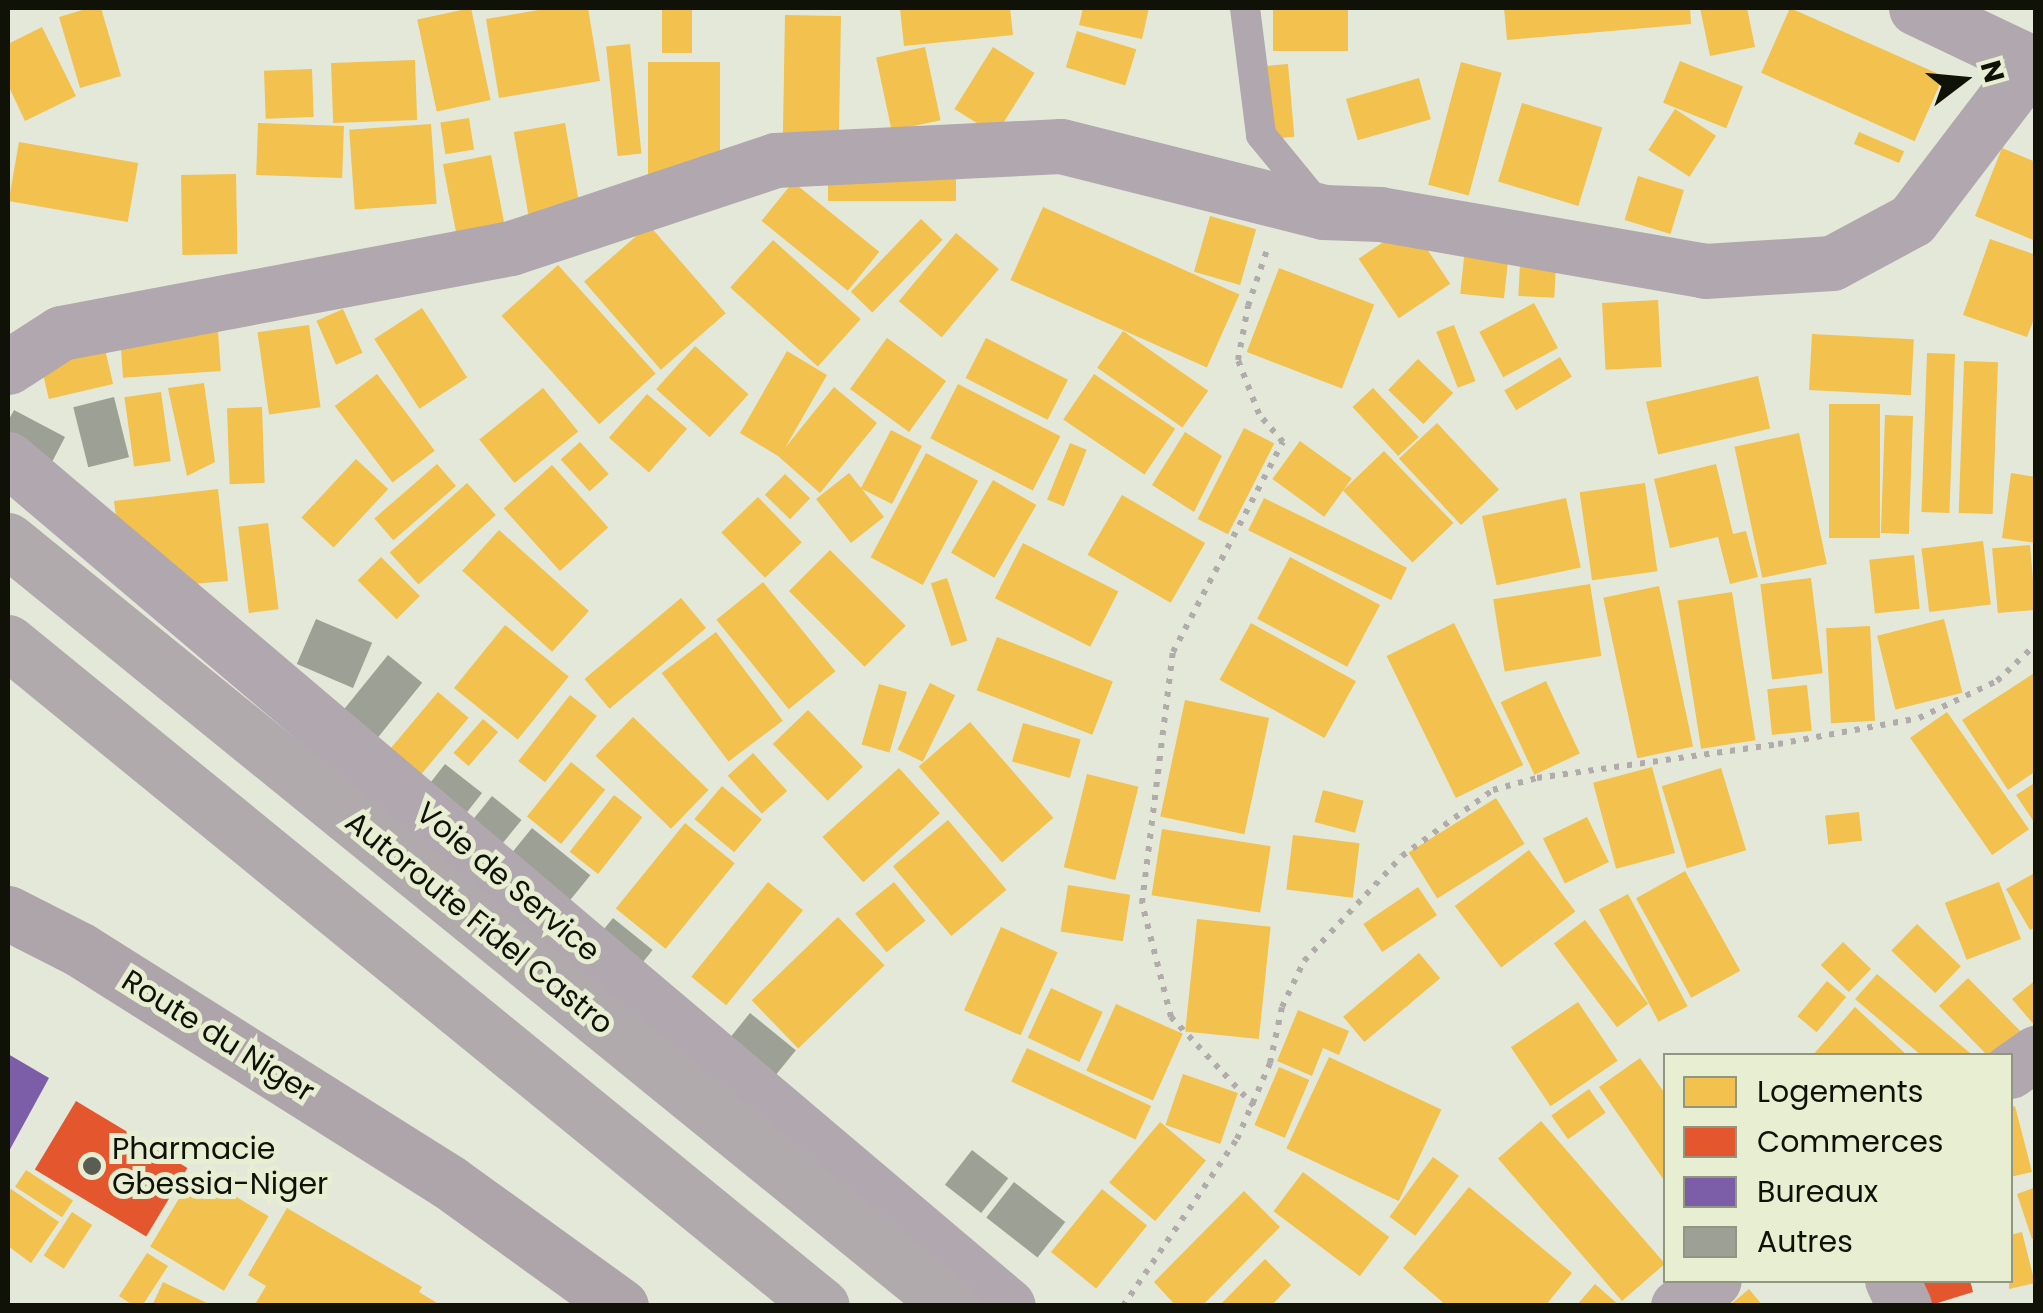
<!DOCTYPE html>
<html>
<head>
<meta charset="utf-8">
<style>
	body { margin:0 }
	#map { position:relative; width:2043px; height:1313px; overflow:hidden; background:#e4e8d8; font-family:Poppins,sans-serif }
	div>[style] { position:absolute }
	.homes>* { inset:0; background:#f2c14e; transform-origin:0 0 }
	.shops>* { inset:0; background:#e4572e; transform-origin:0 0 }
	.offices>* { inset:0; background:#7b5ea7 }
	.building>* { inset:0; background:#9da094; transform-origin:0 0 }
	.path>* { height:6px; margin-top:-3px; transform-origin:0; background:repeating-linear-gradient(90deg,#b1acab 0 5px,transparent 0 13px) }
	.service>* { height:30px; margin:-15px; padding:0 15px; transform-origin:15px; border-radius:15px; background:#b1a7ae }
	.minor>* { height:55px; margin:-27.5px; padding:0 27.5px; transform-origin:27.5px; border-radius:27.5px; background:#b1a7ae }
	.tertiary>* { height:55px; margin:-27.5px; padding:0 27.5px; transform-origin:27.5px; border-radius:27.5px; background:#b1a7ae }
	.secondary>* { height:55px; margin:-27.5px; padding:0 27.5px; transform-origin:27.5px; border-radius:27.5px; background:#aea5ab }
	.trunk>* { height:55px; margin:-27.5px; padding:0 27.5px; transform-origin:27.5px; border-radius:27.5px; background:#b1aaac }
	.dots>* { width:28px; height:28px; translate:-50% -50%; box-sizing:border-box; border:5px solid #e7eed2; border-radius:50% }
	span { translate:-50% -50%; white-space:nowrap; text-align:center; line-height:1.15; -webkit-text-stroke:10px #e7eed2; paint-order:stroke }
	.street-label { font-size:30px; color:#101208 }
	.poi-label { font-size:30px; color:#101208 }
	.left { translate:0 -50%; text-align:left }
	.frame { position:absolute; inset:0; border:10px solid #101208; pointer-events:none }
	.legend { position:absolute; left:1663px; top:1053px; width:350px; height:230px; box-sizing:border-box; background:#e7eed2; border:2px solid #919681; margin:0; padding:12px 18px; list-style:none; font-size:30px; color:#101208 }
	.legend li { display:flex; align-items:center; gap:20px; height:50px }
	.legend b { width:50px; border:2px solid #919681 }
	.north { position:absolute; left:1913px; top:30px; width:100px; height:100px; -webkit-text-stroke:8px #e7eed2; paint-order:stroke; rotate:74deg; font-size:28px; font-weight:700; line-height:40px; text-align:center; color:#101208 }
	.north::after { content:''; display:block; margin:auto; width:35px; height:45px; background:#101208; clip-path:polygon(50% 0,100% 100%,50% 72%,0 100%) }
</style>
</head>
<body>
<div id="map">
	<div class="homes">
		<i style="clip-path:polygon(89px 8px,101px 8px,121px 76px,80px 88px,59px 17px)"></i>
		<i style="left:471px;top:8px;width:94px;height:55px;rotate:78deg"></i>
		<i style="clip-path:polygon(550px 8px,588px 8px,600px 81px,499px 98px,486px 19px)"></i>
		<i style="left:662px;top:8px;width:30px;height:45px"></i>
		<i style="clip-path:polygon(900px 8px,1010px 8px,1013px 35px,904px 46px)"></i>
		<i style="clip-path:polygon(1083px 8px,1149px 8px,1142px 39px,1079px 25px)"></i>
		<i style="left:1273px;top:8px;width:75px;height:43px"></i>
		<i style="clip-path:polygon(1504px 8px,1690px 8px,1691px 24px,1507px 40px)"></i>
		<i style="clip-path:polygon(1700px 8px,1747px 8px,1755px 47px,1710px 56px)"></i>
		<i style="left:1790px;top:8px;width:168px;height:71px;rotate:24deg"></i>
		<i style="left:785px;top:15px;width:56px;height:123px;rotate:1deg"></i>
		<i style="clip-path:polygon(42px 27px,76px 96px,25px 121px,8px 85px,8px 44px)"></i>
		<i style="left:1077px;top:31px;width:62px;height:38px;rotate:17deg"></i>
		<i style="left:630px;top:44px;width:110px;height:24px;rotate:84deg"></i>
		<i style="left:925px;top:47px;width:75px;height:50px;rotate:78deg"></i>
		<i style="left:993px;top:47px;width:49px;height:73px;rotate:32deg"></i>
		<i style="left:415px;top:60px;width:60px;height:84px;rotate:88deg"></i>
		<i style="left:1680px;top:61px;width:68px;height:45px;rotate:22deg"></i>
		<i style="left:648px;top:62px;width:72px;height:113px"></i>
		<i style="left:1461px;top:62px;width:42px;height:127px;rotate:15deg"></i>
		<i style="left:1288px;top:64px;width:73px;height:22px;rotate:85deg"></i>
		<i style="left:312px;top:69px;width:48px;height:48px;rotate:88deg"></i>
		<i style="left:1419px;top:78px;width:43px;height:76px;rotate:74deg"></i>
		<i style="left:1522px;top:103px;width:84px;height:82px;rotate:17deg"></i>
		<i style="left:1675px;top:109px;width:49px;height:49px;rotate:33deg"></i>
		<i style="left:469px;top:118px;width:32px;height:29px;rotate:81deg"></i>
		<i style="left:258px;top:123px;width:86px;height:52px;rotate:2deg"></i>
		<i style="left:565px;top:123px;width:85px;height:52px;rotate:80deg"></i>
		<i style="left:431px;top:124px;width:80px;height:82px;rotate:86deg"></i>
		<i style="left:1859px;top:132px;width:49px;height:13px;rotate:23deg"></i>
		<i style="left:19px;top:142px;width:121px;height:60px;rotate:10deg"></i>
		<i style="clip-path:polygon(2002px 148px,2036px 162px,2036px 241px,1975px 216px)"></i>
		<i style="left:491px;top:155px;width:79px;height:49px;rotate:79deg"></i>
		<i style="left:236px;top:174px;width:80px;height:55px;rotate:89deg"></i>
		<i style="left:1638px;top:176px;width:48px;height:46px;rotate:17deg"></i>
		<i style="left:956px;top:177px;width:24px;height:128px;rotate:90deg"></i>
		<i style="left:793px;top:182px;width:111px;height:50px;rotate:39deg"></i>
		<i style="left:1043px;top:207px;width:215px;height:80px;rotate:24deg"></i>
		<i style="left:1210px;top:216px;width:48px;height:58px;rotate:16deg"></i>
		<i style="left:921px;top:219px;width:30px;height:101px;rotate:44deg"></i>
		<i style="left:1410px;top:224px;width:72px;height:62px;rotate:56deg"></i>
		<i style="left:649px;top:225px;width:117px;height:86px;rotate:49deg"></i>
		<i style="left:956px;top:233px;width:56px;height:89px;rotate:40deg"></i>
		<i style="left:1466px;top:239px;width:44px;height:55px;rotate:6deg"></i>
		<i style="clip-path:polygon(1990px 239px,2036px 255px,2036px 314px,2027px 337px,1963px 315px)"></i>
		<i style="left:773px;top:240px;width:118px;height:64px;rotate:42deg"></i>
		<i style="left:1521px;top:245px;width:36px;height:51px;rotate:3deg"></i>
		<i style="left:558px;top:265px;width:146px;height:76px;rotate:48deg"></i>
		<i style="left:1279px;top:268px;width:102px;height:90px;rotate:21deg"></i>
		<i style="left:1658px;top:300px;width:67px;height:56px;rotate:87deg"></i>
		<i style="left:1534px;top:303px;width:51px;height:62px;rotate:62deg"></i>
		<i style="left:422px;top:308px;width:83px;height:57px;rotate:57deg"></i>
		<i style="left:343px;top:309px;width:48px;height:29px;rotate:66deg"></i>
		<i style="left:309px;top:325px;width:83px;height:52px;rotate:82deg"></i>
		<i style="left:1454px;top:325px;width:60px;height:19px;rotate:69deg"></i>
		<i style="left:218px;top:331px;width:40px;height:98px;rotate:86deg"></i>
		<i style="left:1123px;top:331px;width:104px;height:45px;rotate:35deg"></i>
		<i style="left:1812px;top:334px;width:102px;height:56px;rotate:3deg"></i>
		<i style="left:887px;top:338px;width:73px;height:63px;rotate:36deg"></i>
		<i style="left:986px;top:338px;width:92px;height:45px;rotate:27deg"></i>
		<i style="left:695px;top:346px;width:72px;height:58px;rotate:42deg"></i>
		<i style="left:105px;top:349px;width:36px;height:66px;rotate:77deg"></i>
		<i style="clip-path:polygon(787px 351px,827px 375px,785px 448px,834px 387px,877px 423px,820px 493px,778px 456px,740px 433px)"></i>
		<i style="left:1927px;top:353px;width:28px;height:159px;rotate:2deg"></i>
		<i style="left:1560px;top:357px;width:23px;height:65px;rotate:59deg"></i>
		<i style="left:1418px;top:359px;width:49px;height:43px;rotate:44deg"></i>
		<i style="left:1964px;top:361px;width:34px;height:152px;rotate:2deg"></i>
		<i style="left:377px;top:374px;width:96px;height:53px;rotate:53deg"></i>
		<i style="left:1094px;top:374px;width:98px;height:55px;rotate:34deg"></i>
		<i style="left:1758px;top:376px;width:54px;height:115px;rotate:77deg"></i>
		<i style="clip-path:polygon(204px 383px,215px 462px,187px 476px,168px 388px)"></i>
		<i style="left:958px;top:384px;width:115px;height:61px;rotate:27deg"></i>
		<i style="left:543px;top:388px;width:56px;height:82px;rotate:51deg"></i>
		<i style="left:1373px;top:388px;width:67px;height:28px;rotate:47deg"></i>
		<i style="left:161px;top:392px;width:70px;height:37px;rotate:82deg"></i>
		<i style="left:647px;top:394px;width:53px;height:58px;rotate:41deg"></i>
		<i style="left:1829px;top:404px;width:51px;height:134px"></i>
		<i style="left:262px;top:407px;width:76px;height:35px;rotate:88deg"></i>
		<i style="left:1885px;top:415px;width:28px;height:118px;rotate:2deg"></i>
		<i style="left:1437px;top:423px;width:91px;height:52px;rotate:47deg"></i>
		<i style="left:1244px;top:428px;width:34px;height:102px;rotate:27deg"></i>
		<i style="clip-path:polygon(891px 430px,922px 446px,892px 504px,862px 489px,884px 517px,851px 543px,816px 499px,849px 473px,861px 488px)"></i>
		<i style="clip-path:polygon(1185px 432px,1222px 456px,1194px 512px,1152px 485px)"></i>
		<i style="left:1799px;top:433px;width:134px;height:66px;rotate:78deg"></i>
		<i style="left:1300px;top:441px;width:64px;height:47px;rotate:36deg"></i>
		<i style="left:580px;top:442px;width:43px;height:26px;rotate:48deg"></i>
		<i style="left:1070px;top:443px;width:18px;height:61px;rotate:22deg"></i>
		<i style="left:1384px;top:451px;width:100px;height:57px;rotate:46deg"></i>
		<i style="left:926px;top:453px;width:59px;height:118px;rotate:28deg"></i>
		<i style="left:356px;top:459px;width:44px;height:80px;rotate:43deg"></i>
		<i style="left:437px;top:464px;width:29px;height:83px;rotate:49deg"></i>
		<i style="clip-path:polygon(1716px 464px,1733px 534px,1746px 531px,1758px 577px,1730px 584px,1718px 537px,1670px 548px,1654px 479px)"></i>
		<i style="left:552px;top:465px;width:84px;height:65px;rotate:48deg"></i>
		<i style="clip-path:polygon(2011px 473px,2036px 477px,2036px 543px,2002px 538px)"></i>
		<i style="left:785px;top:474px;width:35px;height:29px;rotate:44deg"></i>
		<i style="left:993px;top:480px;width:50px;height:84px;rotate:30deg"></i>
		<i style="left:467px;top:483px;width:43px;height:104px;rotate:48deg"></i>
		<i style="left:1645px;top:483px;width:89px;height:66px;rotate:82deg"></i>
		<i style="clip-path:polygon(218px 489px,228px 581px,167px 586px,120px 548px,114px 501px)"></i>
		<i style="left:1122px;top:495px;width:96px;height:69px;rotate:30deg"></i>
		<i style="left:758px;top:497px;width:63px;height:51px;rotate:46deg"></i>
		<i style="left:1264px;top:498px;width:159px;height:36px;rotate:26deg"></i>
		<i style="left:1566px;top:498px;width:71px;height:86px;rotate:78deg"></i>
		<i style="left:268px;top:523px;width:87px;height:30px;rotate:83deg"></i>
		<i style="left:499px;top:530px;width:121px;height:55px;rotate:42deg"></i>
		<i style="left:1983px;top:541px;width:64px;height:62px;rotate:83deg"></i>
		<i style="left:1023px;top:543px;width:107px;height:62px;rotate:27deg"></i>
		<i style="left:2030px;top:545px;width:65px;height:38px;rotate:85deg"></i>
		<i style="left:830px;top:550px;width:107px;height:58px;rotate:45deg"></i>
		<i style="left:1914px;top:555px;width:54px;height:45px;rotate:84deg"></i>
		<i style="left:381px;top:557px;width:55px;height:33px;rotate:45deg"></i>
		<i style="left:1290px;top:557px;width:102px;height:70px;rotate:28deg"></i>
		<i style="left:947px;top:578px;width:66px;height:17px;rotate:72deg"></i>
		<i style="left:1811px;top:578px;width:96px;height:51px;rotate:83deg"></i>
		<i style="left:763px;top:582px;width:115px;height:60px;rotate:51deg"></i>
		<i style="left:1590px;top:584px;width:73px;height:98px;rotate:81deg"></i>
		<i style="left:1659px;top:586px;width:164px;height:57px;rotate:78deg"></i>
		<i style="left:1732px;top:592px;width:150px;height:55px;rotate:81deg"></i>
		<i style="left:681px;top:598px;width:39px;height:126px;rotate:50deg"></i>
		<i style="left:1944px;top:619px;width:76px;height:69px;rotate:76deg"></i>
		<i style="left:1251px;top:623px;width:120px;height:65px;rotate:29deg"></i>
		<i style="left:1454px;top:623px;width:158px;height:75px;rotate:64deg"></i>
		<i style="left:505px;top:625px;width:82px;height:81px;rotate:39deg"></i>
		<i style="left:1870px;top:626px;width:95px;height:44px;rotate:87deg"></i>
		<i style="left:716px;top:632px;width:111px;height:68px;rotate:53deg"></i>
		<i style="left:997px;top:637px;width:124px;height:57px;rotate:21deg"></i>
		<i style="clip-path:polygon(2036px 672px,2036px 771px,2008px 790px,1962px 720px)"></i>
		<i style="left:1546px;top:681px;width:80px;height:50px;rotate:65deg"></i>
		<i style="left:930px;top:683px;width:28px;height:74px;rotate:26deg"></i>
		<i style="left:879px;top:684px;width:29px;height:63px;rotate:16deg"></i>
		<i style="left:1807px;top:685px;width:46px;height:40px;rotate:84deg"></i>
		<i style="left:438px;top:692px;width:40px;height:79px;rotate:40deg"></i>
		<i style="left:570px;top:695px;width:34px;height:84px;rotate:38deg"></i>
		<i style="left:1185px;top:700px;width:86px;height:119px;rotate:12deg"></i>
		<i style="left:808px;top:710px;width:79px;height:49px;rotate:46deg"></i>
		<i style="left:1947px;top:712px;width:143px;height:45px;rotate:55deg"></i>
		<i style="left:633px;top:717px;width:105px;height:54px;rotate:44deg"></i>
		<i style="left:483px;top:719px;width:20px;height:45px;rotate:41deg"></i>
		<i style="left:970px;top:722px;width:127px;height:68px;rotate:49deg"></i>
		<i style="left:1023px;top:723px;width:60px;height:40px;rotate:16deg"></i>
		<i style="left:753px;top:753px;width:51px;height:34px;rotate:48deg"></i>
		<i style="left:571px;top:762px;width:44px;height:70px;rotate:39deg"></i>
		<i style="left:1652px;top:767px;width:89px;height:61px;rotate:75deg"></i>
		<i style="left:899px;top:768px;width:61px;height:103px;rotate:48deg"></i>
		<i style="left:1721px;top:768px;width:86px;height:62px;rotate:73deg"></i>
		<i style="left:1087px;top:774px;width:53px;height:96px;rotate:14deg"></i>
		<i style="clip-path:polygon(2036px 782px,2036px 825px,2016px 795px)"></i>
		<i style="left:722px;top:786px;width:52px;height:43px;rotate:40deg"></i>
		<i style="left:1323px;top:790px;width:42px;height:33px;rotate:15deg"></i>
		<i style="left:614px;top:795px;width:36px;height:72px;rotate:38deg"></i>
		<i style="left:1496px;top:798px;width:54px;height:103px;rotate:58deg"></i>
		<i style="left:1859px;top:812px;width:29px;height:34px;rotate:84deg"></i>
		<i style="left:1587px;top:817px;width:50px;height:49px;rotate:64deg"></i>
		<i style="left:948px;top:820px;width:91px;height:72px;rotate:50deg"></i>
		<i style="left:685px;top:823px;width:64px;height:110px;rotate:39deg"></i>
		<i style="left:1162px;top:829px;width:110px;height:67px;rotate:9deg"></i>
		<i style="left:1293px;top:835px;width:67px;height:55px;rotate:7deg"></i>
		<i style="left:1529px;top:850px;width:77px;height:93px;rotate:53deg"></i>
		<i style="left:1685px;top:871px;width:114px;height:56px;rotate:61deg"></i>
		<i style="clip-path:polygon(2036px 872px,2036px 927px,2030px 930px,2006px 889px)"></i>
		<i style="left:768px;top:882px;width:45px;height:122px;rotate:39deg"></i>
		<i style="left:894px;top:882px;width:50px;height:50px;rotate:51deg"></i>
		<i style="left:1999px;top:882px;width:61px;height:58px;rotate:69deg"></i>
		<i style="left:1068px;top:885px;width:63px;height:47px;rotate:9deg"></i>
		<i style="left:1418px;top:887px;width:34px;height:66px;rotate:56deg"></i>
		<i style="left:1628px;top:894px;width:127px;height:33px;rotate:62deg"></i>
		<i style="left:838px;top:917px;width:67px;height:120px;rotate:46deg"></i>
		<i style="left:1197px;top:919px;width:74px;height:113px;rotate:6deg"></i>
		<i style="left:1585px;top:920px;width:105px;height:39px;rotate:53deg"></i>
		<i style="left:1917px;top:924px;width:61px;height:37px;rotate:44deg"></i>
		<i style="left:1001px;top:927px;width:62px;height:91px;rotate:24deg"></i>
		<i style="left:1843px;top:942px;width:39px;height:32px;rotate:44deg"></i>
		<i style="left:1419px;top:953px;width:33px;height:99px;rotate:50deg"></i>
		<i style="clip-path:polygon(1877px 974px,1970px 1053px,1968px 1056px,1922px 1056px,1855px 999px)"></i>
		<i style="clip-path:polygon(1968px 978px,2034px 1045px,1988px 1056px,1939px 1006px)"></i>
		<i style="clip-path:polygon(2036px 980px,2036px 1027px,2012px 999px)"></i>
		<i style="left:1827px;top:981px;width:25px;height:46px;rotate:40deg"></i>
		<i style="left:1051px;top:988px;width:57px;height:55px;rotate:25deg"></i>
		<i style="left:1578px;top:1002px;width:71px;height:81px;rotate:56deg"></i>
		<i style="left:1116px;top:1004px;width:73px;height:73px;rotate:24deg"></i>
		<i style="clip-path:polygon(1855px 1007px,1908px 1056px,1812px 1056px)"></i>
		<i style="clip-path:polygon(1298px 1010px,1349px 1031px,1339px 1055px,1323px 1048px,1312px 1076px,1277px 1061px)"></i>
		<i style="left:1027px;top:1048px;width:137px;height:37px;rotate:25deg"></i>
		<i style="left:1329px;top:1057px;width:124px;height:101px;rotate:25deg"></i>
		<i style="clip-path:polygon(1640px 1058px,1666px 1095px,1666px 1183px,1599px 1087px)"></i>
		<i style="left:1279px;top:1067px;width:33px;height:63px;rotate:23deg"></i>
		<i style="left:1183px;top:1074px;width:58px;height:54px;rotate:19deg"></i>
		<i style="left:1589px;top:1089px;width:29px;height:46px;rotate:55deg"></i>
		<i style="clip-path:polygon(2015px 1106px,2032px 1172px,2010px 1177px,2010px 1108px)"></i>
		<i style="left:1541px;top:1121px;width:189px;height:57px;rotate:49deg"></i>
		<i style="left:1160px;top:1122px;width:60px;height:79px;rotate:40deg"></i>
		<i style="left:1433px;top:1157px;width:32px;height:74px;rotate:36deg"></i>
		<i style="left:26px;top:1170px;width:56px;height:20px;rotate:33deg"></i>
		<i style="left:195px;top:1172px;width:86px;height:87px;rotate:31deg"></i>
		<i style="left:1303px;top:1172px;width:108px;height:49px;rotate:37deg"></i>
		<i style="clip-path:polygon(1469px 1187px,1572px 1273px,1545px 1306px,1447px 1306px,1403px 1268px)"></i>
		<i style="clip-path:polygon(2036px 1187px,2036px 1238px,2032px 1239px,2017px 1194px)"></i>
		<i style="clip-path:polygon(11px 1189px,59px 1222px,31px 1263px,8px 1246px,8px 1194px)"></i>
		<i style="left:1102px;top:1189px;width:58px;height:81px;rotate:39deg"></i>
		<i style="clip-path:polygon(1244px 1191px,1280px 1227px,1202px 1306px,1176px 1306px,1154px 1282px)"></i>
		<i style="clip-path:polygon(287px 1208px,422px 1287px,419px 1292px,442px 1306px,254px 1306px,266px 1286px,248px 1275px)"></i>
		<i style="left:72px;top:1212px;width:24px;height:52px;rotate:33deg"></i>
		<i style="clip-path:polygon(2022px 1232px,2035px 1283px,2009px 1289px,2010px 1235px)"></i>
		<i style="clip-path:polygon(147px 1253px,168px 1266px,142px 1306px,134px 1306px,119px 1296px)"></i>
		<i style="clip-path:polygon(1265px 1259px,1291px 1285px,1271px 1306px,1219px 1306px)"></i>
		<i style="clip-path:polygon(163px 1282px,213px 1306px,152px 1306px)"></i>
		<i style="clip-path:polygon(1595px 1284px,1620px 1306px,1576px 1306px)"></i>
		<i style="clip-path:polygon(1749px 1289px,1763px 1306px,1729px 1306px)"></i>
	</div>
	<div class="shops">
		<i style="left:76px;top:1101px;width:130px;height:80px;rotate:31deg"></i>
		<i style="clip-path:polygon(1918px 1280px,1970px 1280px,1973px 1292px,1928px 1306px)"></i>
	</div>
	<div class="offices">
		<i style="clip-path:polygon(8px 1054px,49px 1078px,8px 1153px)"></i>
	</div>
	<div class="building">
		<i style="left:114px;top:397px;width:62px;height:42px;rotate:76deg"></i>
		<i style="clip-path:polygon(14px 410px,65px 437px,51px 464px,8px 441px,8px 421px)"></i>
		<i style="left:316px;top:619px;width:61px;height:49px;rotate:23deg"></i>
		<i style="left:388px;top:655px;width:44px;height:74px;rotate:39deg"></i>
		<i style="left:445px;top:764px;width:47px;height:40px;rotate:38deg"></i>
		<i style="left:492px;top:796px;width:38px;height:34px;rotate:39deg"></i>
		<i style="left:532px;top:828px;width:75px;height:38px;rotate:39deg"></i>
		<i style="left:613px;top:918px;width:51px;height:40px;rotate:39deg"></i>
		<i style="left:750px;top:1013px;width:59px;height:53px;rotate:39deg"></i>
		<i style="left:972px;top:1150px;width:46px;height:44px;rotate:38deg"></i>
		<i style="left:1014px;top:1182px;width:65px;height:45px;rotate:38deg"></i>
	</div>
	<div class="path">
		<i style="left:1254px;top:1106px;width:122px;rotate:-133deg"></i>
		<i style="left:1171px;top:1017px;width:118px;rotate:-104.3deg"></i>
		<i style="left:1142px;top:903px;width:253px;rotate:-83deg"></i>
		<i style="left:1173px;top:652px;width:237px;rotate:-62.4deg"></i>
		<i style="left:1283px;top:442px;width:37px;rotate:-131deg"></i>
		<i style="left:1259px;top:414px;width:58px;rotate:-111.3deg"></i>
		<i style="left:1238px;top:360px;width:55px;rotate:-79.5deg"></i>
		<i style="left:1248px;top:306px;width:59px;rotate:-71.3deg"></i>
		<i style="left:1123px;top:1306px;width:202px;rotate:-55.7deg"></i>
		<i style="left:1237px;top:1139px;width:83px;rotate:-66.5deg"></i>
		<i style="left:1270px;top:1063px;width:57px;rotate:-77.9deg"></i>
		<i style="left:1282px;top:1007px;width:51px;rotate:-64.4deg"></i>
		<i style="left:1304px;top:961px;width:144px;rotate:-47deg"></i>
		<i style="left:1402px;top:856px;width:112px;rotate:-36deg"></i>
		<i style="left:1493px;top:790px;width:46px;rotate:-15.3deg"></i>
		<i style="left:1537px;top:778px;width:243px;rotate:-8deg"></i>
		<i style="left:1778px;top:744px;width:143px;rotate:-10.4deg"></i>
		<i style="left:1919px;top:718px;width:86px;rotate:-25.4deg"></i>
		<i style="left:1997px;top:681px;width:54px;rotate:-43.5deg"></i>
	</div>
	<div class="service">
		<i style="left:1245px;top:8px;width:128px;rotate:82.8deg"></i>
		<i style="left:1261px;top:135px;width:93px;rotate:50.7deg"></i>
	</div>
	<div class="minor">
		<i style="left:8px;top:367px;width:63px;rotate:-32.7deg"></i>
		<i style="left:61px;top:333px;width:458px;rotate:-10.7deg"></i>
		<i style="left:511px;top:248px;width:278px;rotate:-18.4deg"></i>
		<i style="left:775px;top:160px;width:286px;rotate:-2.8deg"></i>
		<i style="left:1061px;top:146px;width:270px;rotate:14.1deg"></i>
		<i style="left:1323px;top:212px;width:57px;rotate:2deg"></i>
		<i style="left:1380px;top:214px;width:330px;rotate:9.9deg"></i>
		<i style="left:1705px;top:271px;width:127px;rotate:-3.6deg"></i>
		<i style="left:1832px;top:263px;width:91px;rotate:-28.3deg"></i>
		<i style="left:1912px;top:220px;width:196px;rotate:-52.7deg"></i>
		<i style="left:8px;top:459px;width:1310px;rotate:40.26deg"></i>
		<i style="left:2010px;top:1071px;width:32px;rotate:-35deg"></i>
		<i style="left:1892px;top:1280px;width:29px;rotate:65deg"></i>
		<i style="left:1678px;top:1306px;width:44px;rotate:-35.8deg"></i>
	</div>
	<div class="tertiary">
		<i style="left:1916px;top:8px;width:133px;rotate:25.4deg"></i>
	</div>
	<div class="secondary">
		<i style="left:8px;top:913px;width:80px;rotate:26.9deg"></i>
		<i style="left:79px;top:949px;width:437px;rotate:32.2deg"></i>
		<i style="left:449px;top:1182px;width:212px;rotate:35.8deg"></i>
	</div>
	<div class="trunk">
		<i style="left:8px;top:540px;width:1215px;rotate:39.09deg"></i>
		<i style="left:8px;top:642px;width:1050px;rotate:39.2deg"></i>
	</div>
	<div class="dots">
		<i style="left:92px;top:1166px;background:#5a5d51"></i>
	</div>
	<div class="street-label">
		<span style="left:508px;top:882px;rotate:40deg">Voie de Service</span>
		<span style="left:479px;top:923px;rotate:39deg">Autoroute Fidel Castro</span>
		<span style="left:218px;top:1036px;rotate:32deg">Route du Niger</span>
	</div>
	<div class="poi-label">
		<span class="left" style="left:112px;top:1166px">Pharmacie<br>Gbessia-Niger</span>
	</div>
	<div class="frame"></div>
	<ul class="legend">
	<li><b style="height:28px;background:#f2c14e"></b>Logements</li>
	<li><b style="height:28px;background:#e4572e"></b>Commerces</li>
	<li><b style="height:28px;background:#7b5ea7"></b>Bureaux</li>
	<li><b style="height:28px;background:#9da094"></b>Autres</li>
	</ul>
	<div class="north">N</div>
</div>
</body>
</html>
